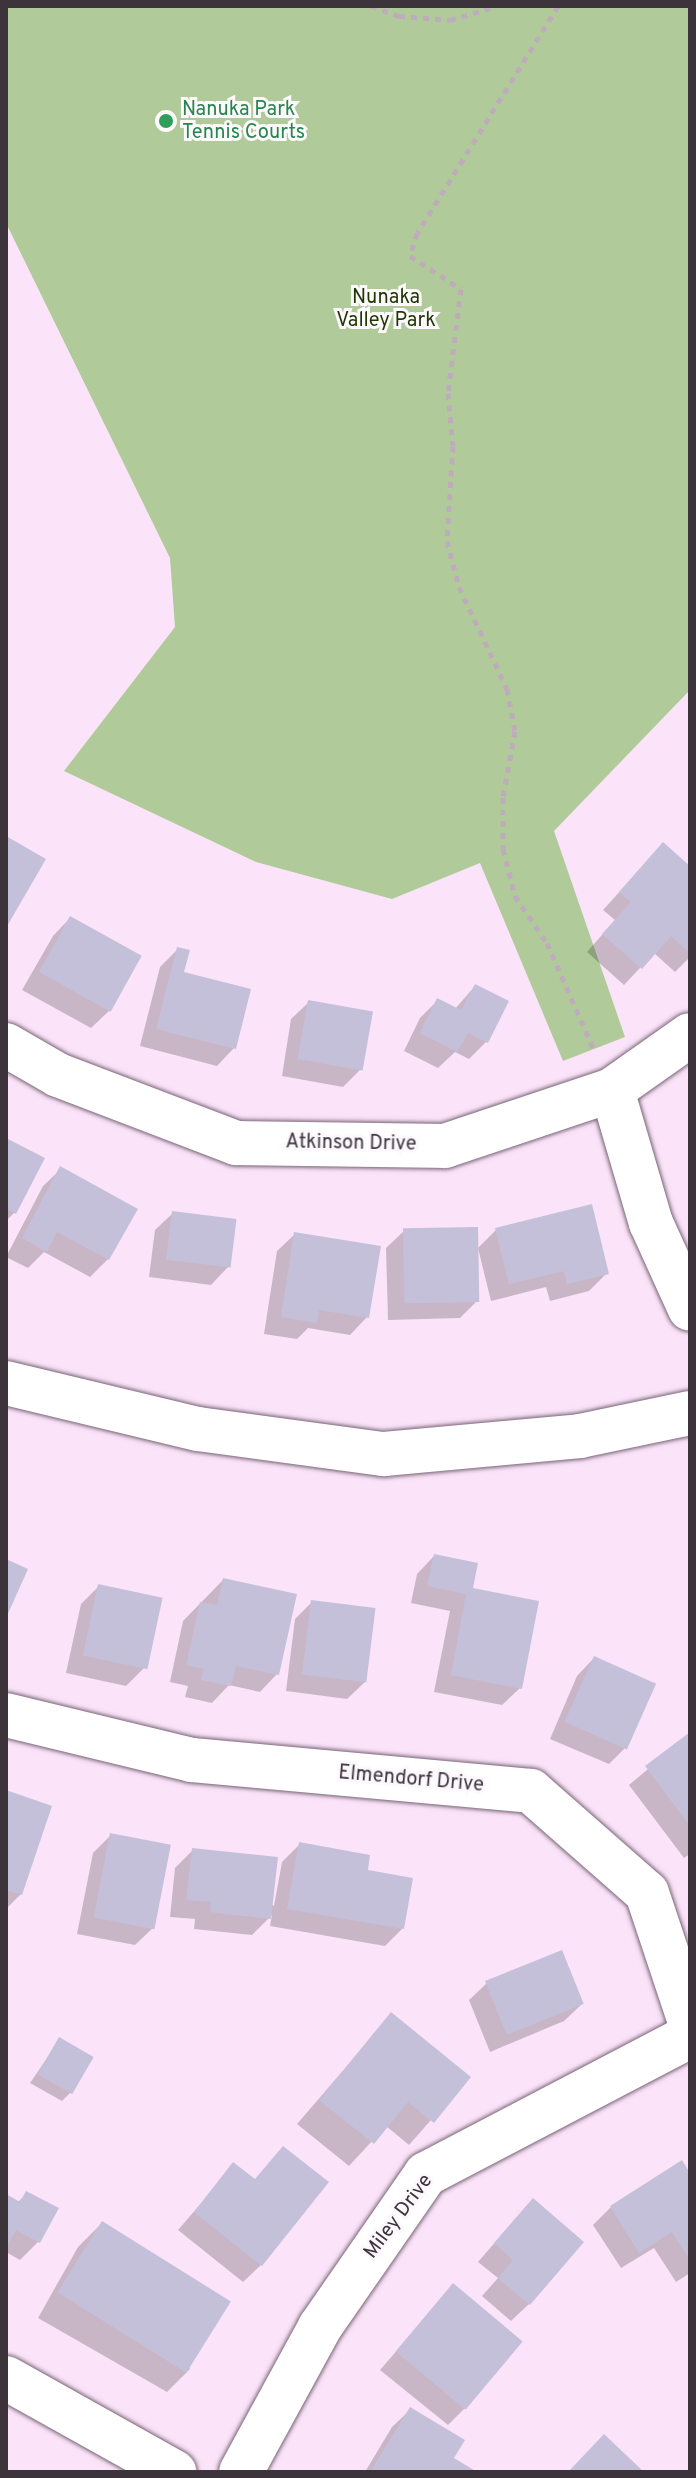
<!DOCTYPE html>
<html>
<head>
<meta charset="utf-8">
<style>
	body { margin:0 }
	#map { position:relative; width:696px; height:2478px; overflow:hidden; background:#fbe4f9; font-family:Overpass,sans-serif }
	div>[style] { position:absolute }
	.green>* { inset:0; background:#b0cb99 }
	.shadow>* { inset:0; background:#0003 }
	.building>* { inset:0; background:#c5c0da; transform-origin:0 0 }
	.path>* { height:5px; margin-top:-2.5px; transform-origin:0; background:repeating-linear-gradient(90deg,#beacbd 0 6px,transparent 0 12px) }
	.roads { filter:drop-shadow(0 0 2px #786476) drop-shadow(0 0 2px #786476) }
	.minor>* { height:44px; margin:-22px; padding:0 22px; transform-origin:22px; border-radius:22px; background:#fff }
	.dots>* { width:22px; height:22px; translate:-50% -50%; box-sizing:border-box; border:4px solid #fcf8fc; border-radius:50% }
	span { translate:-50% -50%; white-space:nowrap; text-align:center; line-height:1.15; -webkit-text-stroke:6px #fcf8fc; paint-order:stroke }
	.leisure-label { font-size:20px; color:#27864d }
	.left { translate:0 -50%; text-align:left }
	.park-label { font-size:20px; color:#1e3600 }
	.street-label { font-size:20px; color:#3c333b }
	.frame { position:absolute; inset:0; border:8px solid #3c333b; pointer-events:none }
</style>
</head>
<body>
<div id="map">
	<div class="green">
		<i style="clip-path:polygon(6px 6px,690px 6px,690px 690px,554px 831px,625px 1037px,563px 1061px,480px 863px,392px 899px,256px 862px,64px 771px,175px 627px,170px 558px,6px 223px)"></i>
	</div>
	<div class="shadow">
		<i style="clip-path:polygon(663px 844px,690px 868px,690px 957px,675px 972px,654px 953px,624px 985px,587px 952px,615px 920px,603px 910px)"></i>
		<i style="clip-path:polygon(70px 918px,109px 1011px,91px 1028px,22px 990px,53px 936px)"></i>
		<i style="clip-path:polygon(178px 949px,182px 973px,234px 1048px,217px 1066px,140px 1046px,160px 967px)"></i>
		<i style="clip-path:polygon(475px 986px,486px 1042px,469px 1059px,455px 1052px,438px 1068px,404px 1051px,420px 1018px,438px 1000px,455px 1009px)"></i>
		<i style="clip-path:polygon(309px 1002px,361px 1069px,343px 1087px,282px 1076px,291px 1019px)"></i>
		<i style="clip-path:polygon(6px 1140px,15px 1212px,6px 1221px)"></i>
		<i style="clip-path:polygon(61px 1169px,108px 1259px,90px 1277px,44px 1252px,28px 1268px,6px 1257px,43px 1186px)"></i>
		<i style="clip-path:polygon(173px 1213px,228px 1267px,211px 1285px,149px 1277px,155px 1230px)"></i>
		<i style="clip-path:polygon(496px 1230px,607px 1273px,589px 1291px,550px 1301px,546px 1287px,491px 1301px,478px 1248px)"></i>
		<i style="clip-path:polygon(404px 1231px,477px 1301px,460px 1318px,388px 1320px,386px 1248px)"></i>
		<i style="clip-path:polygon(295px 1234px,367px 1317px,350px 1335px,308px 1328px,297px 1339px,264px 1334px,277px 1251px)"></i>
		<i style="clip-path:polygon(434px 1556px,471px 1590px,520px 1688px,502px 1705px,434px 1692px,450px 1611px,411px 1603px,417px 1574px)"></i>
		<i style="clip-path:polygon(223px 1580px,277px 1674px,260px 1692px,229px 1685px,212px 1703px,185px 1697px,188px 1686px,170px 1682px,183px 1621px)"></i>
		<i style="clip-path:polygon(99px 1586px,144px 1668px,126px 1686px,66px 1673px,81px 1604px)"></i>
		<i style="clip-path:polygon(312px 1602px,365px 1682px,347px 1699px,286px 1691px,295px 1619px)"></i>
		<i style="clip-path:polygon(594px 1658px,626px 1747px,609px 1764px,550px 1739px,577px 1676px)"></i>
		<i style="clip-path:polygon(690px 1734px,690px 1854px,684px 1858px,629px 1785px)"></i>
		<i style="clip-path:polygon(6px 1793px,21px 1894px,6px 1909px)"></i>
		<i style="clip-path:polygon(111px 1835px,153px 1928px,135px 1945px,77px 1934px,93px 1853px)"></i>
		<i style="clip-path:polygon(299px 1845px,366px 1872px,402px 1929px,385px 1946px,270px 1926px,272px 1915px,252px 1935px,194px 1929px,195px 1919px,170px 1917px,175px 1868px,193px 1850px,274px 1906px,282px 1862px)"></i>
		<i style="clip-path:polygon(487px 1983px,582px 2004px,564px 2021px,490px 2052px,469px 2000px)"></i>
		<i style="clip-path:polygon(391px 2015px,468px 2078px,409px 2145px,386px 2126px,349px 2166px,297px 2124px)"></i>
		<i style="clip-path:polygon(60px 2039px,71px 2092px,62px 2101px,30px 2083px)"></i>
		<i style="clip-path:polygon(283px 2148px,261px 2265px,243px 2282px,178px 2230px,234px 2165px,254px 2181px)"></i>
		<i style="clip-path:polygon(681px 2163px,690px 2177px,690px 2273px,676px 2282px,654px 2248px,621px 2268px,593px 2225px,611px 2207px)"></i>
		<i style="clip-path:polygon(27px 2193px,56px 2209px,38px 2242px,20px 2260px,6px 2252px,6px 2197px,17px 2203px)"></i>
		<i style="clip-path:polygon(516px 2218px,529px 2304px,511px 2321px,482px 2296px,498px 2278px,478px 2262px)"></i>
		<i style="clip-path:polygon(102px 2223px,190px 2369px,167px 2392px,38px 2318px,78px 2247px)"></i>
		<i style="clip-path:polygon(453px 2286px,465px 2408px,448px 2425px,380px 2370px)"></i>
		<i style="clip-path:polygon(410px 2410px,451px 2459px,473px 2472px,365px 2472px,392px 2427px)"></i>
	</div>
	<div class="building">
		<i style="clip-path:polygon(6px 836px,46px 859px,6px 928px)"></i>
		<i style="clip-path:polygon(663px 842px,690px 866px,690px 953px,671px 936px,642px 969px,602px 934px,631px 902px,619px 892px)"></i>
		<i style="left:70px;top:916px;width:82px;height:64px;rotate:29deg"></i>
		<i style="clip-path:polygon(177px 947px,190px 950px,184px 972px,251px 989px,236px 1049px,156px 1029px)"></i>
		<i style="clip-path:polygon(475px 984px,509px 1001px,488px 1043px,468px 1033px,457px 1052px,420px 1033px,437px 998px,461px 1010px)"></i>
		<i style="left:308px;top:1000px;width:66px;height:60px;rotate:10deg"></i>
		<i style="clip-path:polygon(6px 1138px,45px 1158px,16px 1214px,6px 1208px)"></i>
		<i style="clip-path:polygon(60px 1166px,138px 1209px,109px 1260px,57px 1232px,47px 1252px,22px 1238px)"></i>
		<i style="clip-path:polygon(592px 1204px,609px 1274px,567px 1284px,564px 1271px,509px 1284px,495px 1228px)"></i>
		<i style="left:172px;top:1211px;width:65px;height:49px;rotate:7deg"></i>
		<i style="left:478px;top:1227px;width:75px;height:75px;rotate:89deg"></i>
		<i style="clip-path:polygon(294px 1232px,381px 1246px,369px 1318px,319px 1310px,317px 1323px,281px 1317px)"></i>
		<i style="clip-path:polygon(434px 1554px,478px 1563px,473px 1588px,539px 1601px,522px 1689px,451px 1675px,466px 1594px,427px 1586px)"></i>
		<i style="clip-path:polygon(6px 1559px,28px 1569px,6px 1618px)"></i>
		<i style="clip-path:polygon(223px 1578px,297px 1594px,279px 1675px,236px 1666px,231px 1686px,201px 1680px,204px 1669px,186px 1665px,200px 1602px,217px 1605px)"></i>
		<i style="left:98px;top:1584px;width:66px;height:73px;rotate:12deg"></i>
		<i style="left:311px;top:1600px;width:65px;height:75px;rotate:7deg"></i>
		<i style="left:594px;top:1656px;width:68px;height:72px;rotate:24deg"></i>
		<i style="clip-path:polygon(690px 1732px,690px 1826px,645px 1766px)"></i>
		<i style="clip-path:polygon(6px 1790px,52px 1806px,22px 1895px,6px 1890px)"></i>
		<i style="left:110px;top:1833px;width:62px;height:86px;rotate:11deg"></i>
		<i style="clip-path:polygon(299px 1842px,370px 1855px,368px 1870px,413px 1878px,404px 1929px,287px 1909px)"></i>
		<i style="clip-path:polygon(192px 1848px,278px 1857px,271px 1919px,210px 1912px,211px 1902px,186px 1900px)"></i>
		<i style="left:562px;top:1950px;width:58px;height:83px;rotate:68deg"></i>
		<i style="clip-path:polygon(391px 2012px,471px 2077px,434px 2123px,408px 2102px,374px 2144px,319px 2100px)"></i>
		<i style="left:59px;top:2037px;width:40px;height:43px;rotate:30deg"></i>
		<i style="clip-path:polygon(283px 2146px,329px 2182px,262px 2266px,194px 2212px,233px 2162px,255px 2179px)"></i>
		<i style="clip-path:polygon(682px 2160px,690px 2173px,690px 2260px,672px 2232px,639px 2253px,610px 2206px)"></i>
		<i style="clip-path:polygon(26px 2191px,59px 2208px,40px 2243px,16px 2230px,6px 2248px,6px 2194px,20px 2202px)"></i>
		<i style="clip-path:polygon(533px 2198px,584px 2242px,530px 2305px,498px 2278px,513px 2260px,494px 2243px)"></i>
		<i style="left:102px;top:2221px;width:152px;height:84px;rotate:32deg"></i>
		<i style="left:453px;top:2283px;width:91px;height:89px;rotate:40deg"></i>
		<i style="clip-path:polygon(410px 2407px,465px 2440px,454px 2458px,477px 2472px,370px 2472px)"></i>
		<i style="clip-path:polygon(604px 2434px,644px 2472px,568px 2472px)"></i>
	</div>
	<div class="path">
		<i style="left:371px;top:6px;width:30px;rotate:20deg"></i>
		<i style="left:399px;top:16px;width:51px;rotate:4.5deg"></i>
		<i style="left:450px;top:20px;width:49px;rotate:-16.6deg"></i>
		<i style="left:558px;top:6px;width:267px;rotate:121.8deg"></i>
		<i style="left:417px;top:233px;width:24px;rotate:107deg"></i>
		<i style="left:410px;top:256px;width:61px;rotate:32.9deg"></i>
		<i style="left:461px;top:289px;width:105px;rotate:97.1deg"></i>
		<i style="left:448px;top:393px;width:53px;rotate:84.6deg"></i>
		<i style="left:453px;top:446px;width:95px;rotate:93.6deg"></i>
		<i style="left:447px;top:541px;width:48px;rotate:75.4deg"></i>
		<i style="left:459px;top:587px;width:113px;rotate:64.8deg"></i>
		<i style="left:507px;top:689px;width:43px;rotate:79.2deg"></i>
		<i style="left:515px;top:731px;width:67px;rotate:100.3deg"></i>
		<i style="left:503px;top:797px;width:52px;rotate:90deg"></i>
		<i style="left:503px;top:849px;width:49px;rotate:75.7deg"></i>
		<i style="left:515px;top:896px;width:57px;rotate:55.8deg"></i>
		<i style="left:547px;top:943px;width:117px;rotate:66.3deg"></i>
	</div>
	<div class="roads">
		<div class="minor">
			<i style="left:6px;top:1045px;width:60px;rotate:30deg"></i>
			<i style="left:58px;top:1075px;width:191px;rotate:20.9deg"></i>
			<i style="left:236px;top:1143px;width:209px;rotate:0.8deg"></i>
			<i style="left:445px;top:1146px;width:176px;rotate:-18.5deg"></i>
			<i style="left:612px;top:1090px;width:95px;rotate:-35.2deg"></i>
			<i style="left:612px;top:1090px;width:139px;rotate:73.7deg"></i>
			<i style="left:651px;top:1223px;width:94px;rotate:65.6deg"></i>
			<i style="left:6px;top:1383px;width:197px;rotate:13.5deg"></i>
			<i style="left:198px;top:1429px;width:188px;rotate:7.7deg"></i>
			<i style="left:384px;top:1454px;width:197px;rotate:-5.2deg"></i>
			<i style="left:580px;top:1436px;width:112px;rotate:-11.8deg"></i>
			<i style="left:6px;top:1715px;width:191px;rotate:13.6deg"></i>
			<i style="left:192px;top:1760px;width:340px;rotate:5.2deg"></i>
			<i style="left:531px;top:1791px;width:154px;rotate:41.3deg"></i>
			<i style="left:647px;top:1893px;width:136px;rotate:71.6deg"></i>
			<i style="left:6px;top:2378px;width:193px;rotate:29.2deg"></i>
			<i style="left:241px;top:2472px;width:165px;rotate:-61.4deg"></i>
			<i style="left:320px;top:2327px;width:186px;rotate:-55.3deg"></i>
			<i style="left:426px;top:2174px;width:298px;rotate:-27.6deg"></i>
		</div>
	</div>
	<div class="dots">
		<i style="left:166px;top:121px;background:#2e9e5b"></i>
	</div>
	<div class="leisure-label">
		<span class="left" style="left:182px;top:122px">Nanuka Park<br>Tennis Courts</span>
	</div>
	<div class="park-label">
		<span style="left:386px;top:310px">Nunaka<br>Valley Park</span>
	</div>
	<div class="street-label">
		<span style="left:351px;top:1144px;rotate:1deg">Atkinson Drive</span>
		<span style="left:411px;top:1780px;rotate:5deg">Elmendorf Drive</span>
		<span style="left:399px;top:2217px;rotate:-53deg">Miley Drive</span>
	</div>
	<div class="frame"></div>
</div>
</body>
</html>
